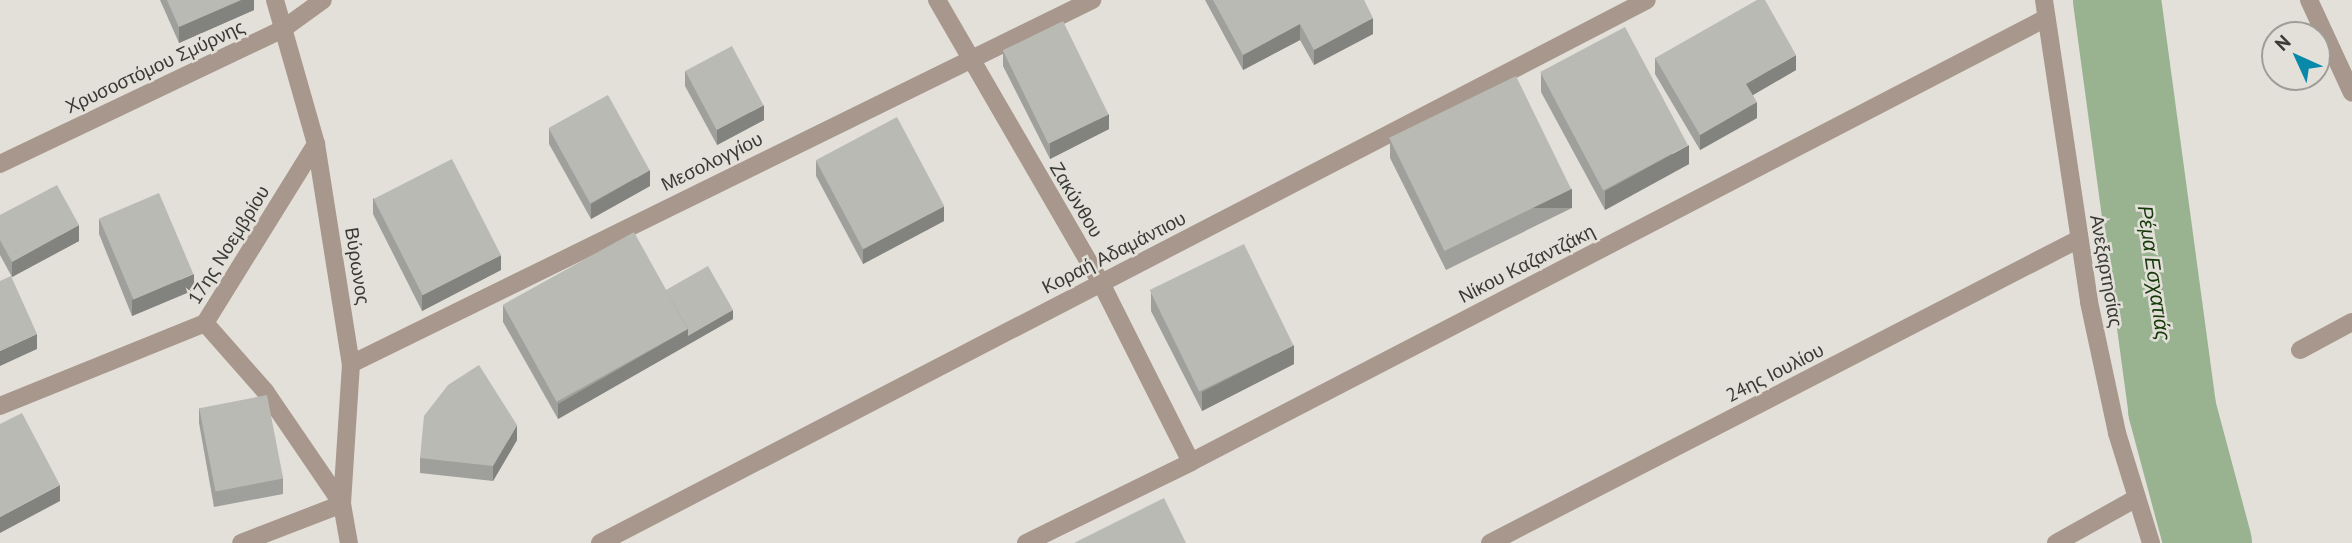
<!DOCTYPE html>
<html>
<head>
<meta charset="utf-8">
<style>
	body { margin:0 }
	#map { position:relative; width:2352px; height:543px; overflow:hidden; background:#e3e0da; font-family:"PT Sans",sans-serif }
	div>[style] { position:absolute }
	.river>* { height:88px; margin:-44px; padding:0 44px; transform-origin:44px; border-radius:44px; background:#99b391 }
	.street>* { height:18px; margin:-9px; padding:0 9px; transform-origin:9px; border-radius:9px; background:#a8978c }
	.wall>* { inset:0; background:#9fa09b }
	.shaded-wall>* { inset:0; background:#82827e; transform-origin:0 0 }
	.building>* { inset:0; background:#b9bab4; transform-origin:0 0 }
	span { translate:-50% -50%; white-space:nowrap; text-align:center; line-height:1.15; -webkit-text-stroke:5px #e3e0da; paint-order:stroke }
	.street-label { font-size:19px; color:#3a3936 }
	.water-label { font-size:21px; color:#173a09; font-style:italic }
	.north { position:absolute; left:2261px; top:21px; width:70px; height:70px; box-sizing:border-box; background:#e3e0da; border:2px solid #9f9d98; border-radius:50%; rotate:315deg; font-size:19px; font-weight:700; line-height:28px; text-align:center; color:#3a3936 }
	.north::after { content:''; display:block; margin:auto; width:24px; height:32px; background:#0889aa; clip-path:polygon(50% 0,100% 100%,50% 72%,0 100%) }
</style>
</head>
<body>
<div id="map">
	<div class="river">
		<i style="left:2117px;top:0;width:413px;rotate:82.3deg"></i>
		<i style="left:2172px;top:409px;width:139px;rotate:75deg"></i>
	</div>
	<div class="street">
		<i style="left:275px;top:0;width:150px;rotate:74.1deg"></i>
		<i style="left:316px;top:144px;width:223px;rotate:81deg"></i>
		<i style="left:351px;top:364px;width:140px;rotate:93.7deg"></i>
		<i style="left:342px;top:504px;width:40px;rotate:80deg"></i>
		<i style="left:937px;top:0;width:327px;rotate:59.9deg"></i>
		<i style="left:1101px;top:283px;width:200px;rotate:63.3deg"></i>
		<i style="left:2044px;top:0;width:305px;rotate:81.5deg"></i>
		<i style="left:2089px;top:302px;width:134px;rotate:77.9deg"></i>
		<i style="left:2117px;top:433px;width:115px;rotate:72.8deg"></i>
		<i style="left:2309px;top:0;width:102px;rotate:65.2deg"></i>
		<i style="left:0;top:164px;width:314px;rotate:-25.5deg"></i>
		<i style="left:283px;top:29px;width:49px;rotate:-35.9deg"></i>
		<i style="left:205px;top:323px;width:91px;rotate:48.6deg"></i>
		<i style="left:265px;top:391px;width:137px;rotate:55.7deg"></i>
		<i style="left:342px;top:504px;width:108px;rotate:158.9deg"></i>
		<i style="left:2300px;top:350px;width:59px;rotate:-28.3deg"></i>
		<i style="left:351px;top:364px;width:826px;rotate:-26.16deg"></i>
		<i style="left:0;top:406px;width:221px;rotate:-22deg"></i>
		<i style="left:205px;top:323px;width:211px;rotate:-58.2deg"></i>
		<i style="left:600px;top:543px;width:1179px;rotate:-27.41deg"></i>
		<i style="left:1026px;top:543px;width:184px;rotate:-26.1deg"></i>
		<i style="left:1191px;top:462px;width:963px;rotate:-27.44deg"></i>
		<i style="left:1490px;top:543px;width:663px;rotate:-27.3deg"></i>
		<i style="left:2056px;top:543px;width:90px;rotate:-29.1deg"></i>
	</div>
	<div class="wall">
		<i style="clip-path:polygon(160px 0,254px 0,254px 10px,179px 43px)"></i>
		<i style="clip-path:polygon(1205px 0,1364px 0,1373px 34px,1314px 65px,1300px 40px,1243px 70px)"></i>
		<i style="clip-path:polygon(1003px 51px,1109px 129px,1050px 159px,1003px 66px)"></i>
		<i style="clip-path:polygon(1655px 58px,1796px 70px,1753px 95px,1757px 118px,1700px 150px,1655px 74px)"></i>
		<i style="clip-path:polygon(685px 71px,764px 120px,717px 145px,685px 86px)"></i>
		<i style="clip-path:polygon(1541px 73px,1689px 164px,1605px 210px,1541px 92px)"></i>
		<i style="clip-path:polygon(549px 128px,650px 186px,591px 219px,549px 144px)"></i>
		<i style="clip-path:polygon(1390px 139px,1572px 208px,1446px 270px,1390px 158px)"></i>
		<i style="clip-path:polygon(816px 161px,944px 221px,863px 264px,816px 176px)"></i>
		<i style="clip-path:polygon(373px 198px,501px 270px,422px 311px,373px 214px)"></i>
		<i style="clip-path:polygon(0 215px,79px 241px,12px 277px,0 255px)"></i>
		<i style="clip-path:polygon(99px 219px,194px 290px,132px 316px,99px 234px)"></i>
		<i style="clip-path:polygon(666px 290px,733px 319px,558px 419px,503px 322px,503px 306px)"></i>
		<i style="clip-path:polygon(1151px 292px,1294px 364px,1202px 411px,1151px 311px)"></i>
		<i style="clip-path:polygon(199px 408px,283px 478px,283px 494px,214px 507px,199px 423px)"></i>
		<i style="clip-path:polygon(517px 440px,493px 481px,420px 473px,420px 458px)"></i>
	</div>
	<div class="shaded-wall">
		<i style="clip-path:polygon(241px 0,254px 0,254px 10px,179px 43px,179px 27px)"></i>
		<i style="clip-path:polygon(1373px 18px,1373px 34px,1314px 65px,1314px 50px)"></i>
		<i style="clip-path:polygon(1300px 24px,1300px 40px,1243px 70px,1243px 55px)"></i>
		<i style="clip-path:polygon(1796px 55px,1796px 70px,1746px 99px,1746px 84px)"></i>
		<i style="clip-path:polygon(1757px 102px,1757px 118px,1700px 150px,1700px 135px)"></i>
		<i style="clip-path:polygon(764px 105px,764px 120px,717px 145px,717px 130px)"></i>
		<i style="clip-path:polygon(1109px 114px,1109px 129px,1050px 159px,1050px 143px)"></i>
		<i style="clip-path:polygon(1689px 145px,1689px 164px,1605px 210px,1605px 191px)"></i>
		<i style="clip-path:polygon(650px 170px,650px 186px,591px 219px,591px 204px)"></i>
		<i style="left:1572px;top:189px;width:19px;height:140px;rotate:90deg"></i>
		<i style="clip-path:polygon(944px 206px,944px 221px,863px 264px,863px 249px)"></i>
		<i style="clip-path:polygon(79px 225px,79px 241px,12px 277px,12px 262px)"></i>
		<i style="clip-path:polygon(501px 255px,501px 270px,422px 311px,422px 295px)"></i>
		<i style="clip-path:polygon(194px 274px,194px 290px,132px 316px,132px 300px)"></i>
		<i style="clip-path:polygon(733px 310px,733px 319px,558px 419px,558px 404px,688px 329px)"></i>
		<i style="clip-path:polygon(37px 334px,37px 349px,0 366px,0 351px)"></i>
		<i style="clip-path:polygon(1294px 345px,1294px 364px,1202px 411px,1202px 392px)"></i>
		<i style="clip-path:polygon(517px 425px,517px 440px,493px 481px,493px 466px)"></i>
		<i style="clip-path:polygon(60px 485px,60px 501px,0 533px,0 517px)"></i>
	</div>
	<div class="building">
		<i style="clip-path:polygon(167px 0,241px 0,179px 27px)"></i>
		<i style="clip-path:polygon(1213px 0,1364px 0,1373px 18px,1314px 50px,1300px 24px,1243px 55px)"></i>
		<i style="clip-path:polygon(1757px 0,1765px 0,1796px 55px,1746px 84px,1757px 102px,1700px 135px,1655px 58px)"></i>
		<i style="left:1063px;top:21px;width:104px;height:67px;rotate:64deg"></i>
		<i style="left:1625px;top:27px;width:134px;height:96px;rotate:62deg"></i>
		<i style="left:732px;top:46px;width:67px;height:53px;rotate:62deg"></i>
		<i style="left:1516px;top:76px;width:126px;height:141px;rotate:64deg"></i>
		<i style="left:608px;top:95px;width:86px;height:68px;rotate:61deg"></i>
		<i style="left:897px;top:117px;width:101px;height:92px;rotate:62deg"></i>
		<i style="left:452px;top:159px;width:108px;height:88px;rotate:63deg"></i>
		<i style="clip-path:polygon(57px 185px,79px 225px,12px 262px,0 240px,0 215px)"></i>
		<i style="left:159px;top:193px;width:88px;height:65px;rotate:67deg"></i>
		<i style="left:634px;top:232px;width:111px;height:150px;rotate:61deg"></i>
		<i style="left:1244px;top:244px;width:113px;height:105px;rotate:64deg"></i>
		<i style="clip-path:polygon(708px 266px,733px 310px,688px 336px,688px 329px,666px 290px)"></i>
		<i style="clip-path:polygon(11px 276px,37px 334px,0 351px,0 281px)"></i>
		<i style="clip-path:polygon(479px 365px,517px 425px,493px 466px,420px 458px,424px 416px,448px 385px)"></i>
		<i style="left:267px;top:395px;width:85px;height:69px;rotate:79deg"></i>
		<i style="clip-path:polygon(22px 413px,60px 485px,0 517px,0 424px)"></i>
		<i style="clip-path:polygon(1164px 498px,1186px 543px,1074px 543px)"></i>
	</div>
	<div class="street-label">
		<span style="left:155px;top:67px;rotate:-25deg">Χρυσοστόμου Σμύρνης</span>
		<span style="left:712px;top:162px;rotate:-26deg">Μεσολογγίου</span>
		<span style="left:1076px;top:200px;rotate:59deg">Ζακύνθου</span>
		<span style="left:229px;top:245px;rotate:-58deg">17ης Νοεμβρίου</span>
		<span style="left:1114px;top:253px;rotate:-27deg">Κοραή Αδαμάντιου</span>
		<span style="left:1527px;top:264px;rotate:-27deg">Νίκου Καζαντζάκη</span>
		<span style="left:357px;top:266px;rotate:81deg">Βύρωνος</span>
		<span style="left:2106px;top:271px;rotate:80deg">Ανεξαρτησίας</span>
		<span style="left:1775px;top:373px;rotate:-27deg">24ης Ιουλίου</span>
	</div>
	<div class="water-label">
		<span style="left:2154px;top:273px;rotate:82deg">Ρέμα Εσχατιάς</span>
	</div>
	<div class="north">N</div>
</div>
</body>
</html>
